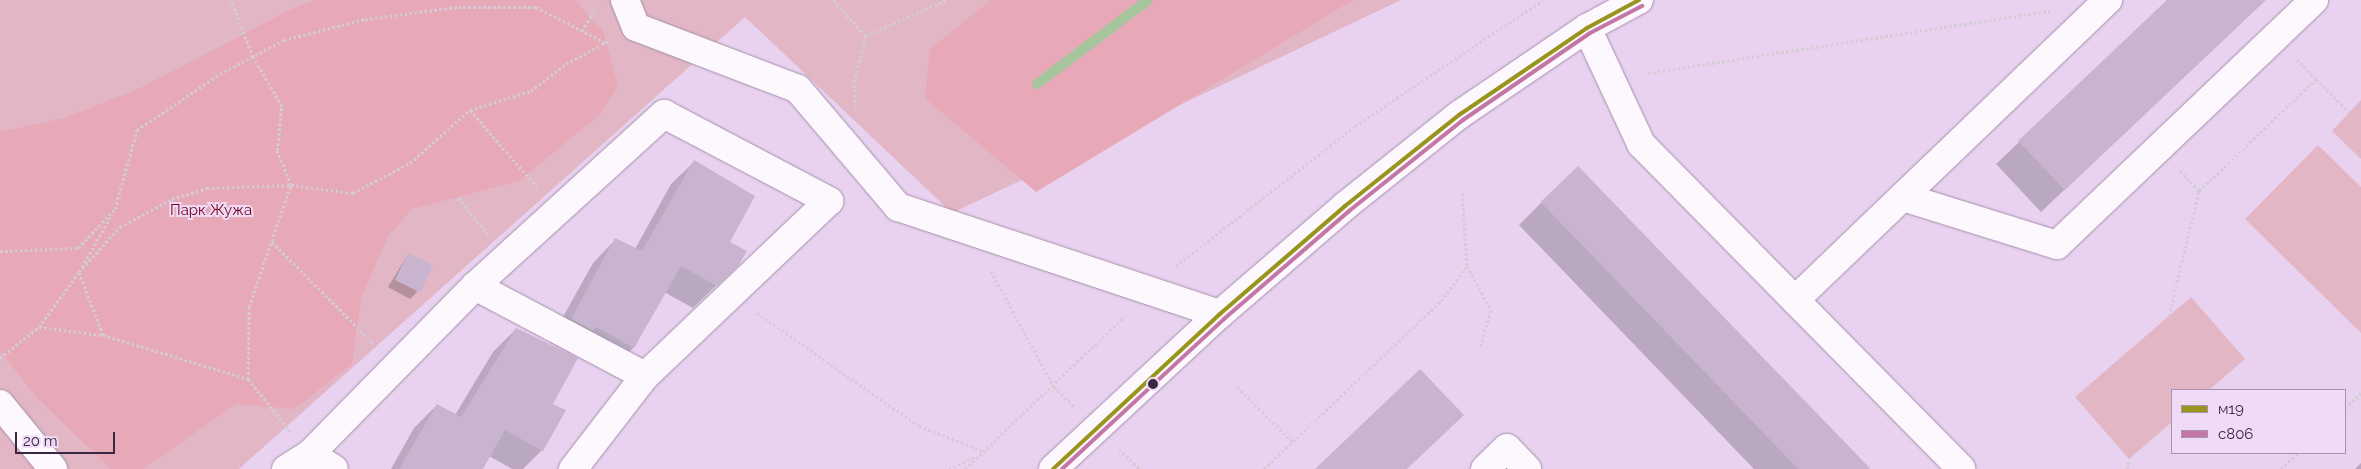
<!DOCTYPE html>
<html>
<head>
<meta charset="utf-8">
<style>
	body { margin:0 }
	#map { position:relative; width:2361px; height:469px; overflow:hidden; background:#e9d2f0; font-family:Raleway,sans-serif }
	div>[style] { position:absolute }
	.green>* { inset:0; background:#e2b6c5 }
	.forest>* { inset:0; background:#e7a9b8 }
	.shadow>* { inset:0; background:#0003 }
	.stream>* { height:10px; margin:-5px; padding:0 5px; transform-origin:5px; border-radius:5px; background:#a6c59c }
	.building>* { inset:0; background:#c8b4ce; transform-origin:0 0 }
	.path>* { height:3px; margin-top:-1.5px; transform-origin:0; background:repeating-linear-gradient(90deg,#d3ccd5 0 2.5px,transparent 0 5px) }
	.roads { filter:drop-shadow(0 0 1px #a490aa) drop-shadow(0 0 1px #a490aa) }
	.minor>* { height:28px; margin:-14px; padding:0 14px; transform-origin:14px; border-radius:14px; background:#fcf8fd }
	.bus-1>* { height:4px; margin:-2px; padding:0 2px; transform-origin:2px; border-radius:2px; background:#99941c }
	.bus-2>* { height:4px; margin:-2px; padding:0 2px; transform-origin:2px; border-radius:2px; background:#c477a6 }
	.dots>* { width:14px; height:14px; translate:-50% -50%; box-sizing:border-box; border:2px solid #f0dbf7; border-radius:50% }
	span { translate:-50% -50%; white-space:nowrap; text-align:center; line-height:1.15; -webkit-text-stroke:4px #f0dbf7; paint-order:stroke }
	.park-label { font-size:15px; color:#75001d }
	.legend { position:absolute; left:2171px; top:389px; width:175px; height:65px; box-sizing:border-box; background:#f0dbf7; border:1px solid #a793ae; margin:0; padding:6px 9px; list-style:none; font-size:15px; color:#3a2641 }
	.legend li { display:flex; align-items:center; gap:10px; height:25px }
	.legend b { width:25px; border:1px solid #a793ae }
	.scale { position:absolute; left:15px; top:432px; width:100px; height:22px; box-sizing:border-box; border:2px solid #3a2641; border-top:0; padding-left:6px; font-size:15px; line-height:18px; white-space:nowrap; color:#3a2641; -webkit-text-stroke:4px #f0dbf7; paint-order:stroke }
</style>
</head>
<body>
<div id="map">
	<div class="green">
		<i style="clip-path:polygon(0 0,1401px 0,952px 213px,745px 17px,239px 469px,0 469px)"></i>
		<i style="clip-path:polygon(2361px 100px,2361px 159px,2332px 131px)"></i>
		<i style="clip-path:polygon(2318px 145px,2361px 187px,2361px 333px,2245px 219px)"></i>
		<i style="clip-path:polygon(2191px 297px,2245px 359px,2209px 390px,2172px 390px,2172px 422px,2129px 459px,2075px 397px)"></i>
	</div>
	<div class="forest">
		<i style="clip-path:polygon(316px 0,575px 0,603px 31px,618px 86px,599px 115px,519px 181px,412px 209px,388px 236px,361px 298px,352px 364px,294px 409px,236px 404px,143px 469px,111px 469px,37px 398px,0 351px,0 132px,64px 118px,136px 90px,292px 9px)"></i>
		<i style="clip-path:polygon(991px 0,1353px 0,1036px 192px,925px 98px,930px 49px)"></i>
	</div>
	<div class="shadow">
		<i style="clip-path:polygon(2169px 0,2265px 0,2041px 212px,1996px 164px)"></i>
		<i style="clip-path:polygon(694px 162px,737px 265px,693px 308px,664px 292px,633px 348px,610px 370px,573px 350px,570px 353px,549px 342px,593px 263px,615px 240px,635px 249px,671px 184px)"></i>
		<i style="clip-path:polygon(1542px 202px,1868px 469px,1754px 469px,1519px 225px)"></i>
		<i style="clip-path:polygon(408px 254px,417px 292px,410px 299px,388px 287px)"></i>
		<i style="clip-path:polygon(516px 329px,551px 404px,542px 450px,523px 469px,512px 469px,489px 456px,482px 469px,391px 469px,414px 428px,437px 405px,455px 415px,493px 352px)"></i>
		<i style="clip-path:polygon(2361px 463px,2361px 469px,2355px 469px)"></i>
	</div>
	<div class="stream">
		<i style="left:1037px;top:84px;width:139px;rotate:-37.1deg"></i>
	</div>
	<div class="building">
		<i style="clip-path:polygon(2167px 0,2266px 0,2065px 190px,2018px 141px)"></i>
		<i style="clip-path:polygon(694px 160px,755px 196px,730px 242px,747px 251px,738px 266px,717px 286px,681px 266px,634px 348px,596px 327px,593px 331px,571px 319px,615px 238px,642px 251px)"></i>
		<i style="left:1578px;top:166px;width:420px;height:52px;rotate:46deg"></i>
		<i style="left:408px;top:253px;width:28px;height:30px;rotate:26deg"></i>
		<i style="clip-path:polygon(516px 328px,578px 358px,553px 404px,566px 410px,543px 451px,505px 430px,483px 469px,399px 469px,437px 404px,461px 417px)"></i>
		<i style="clip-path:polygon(1420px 369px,1464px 415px,1407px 469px,1315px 469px)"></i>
	</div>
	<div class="path">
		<i style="left:833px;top:0;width:49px;rotate:47.5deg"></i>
		<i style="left:582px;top:31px;width:26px;rotate:-59deg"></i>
		<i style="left:2297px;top:59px;width:28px;rotate:46deg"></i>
		<i style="left:1648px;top:73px;width:407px;rotate:-8.8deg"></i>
		<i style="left:856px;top:107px;width:25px;rotate:-95deg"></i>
		<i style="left:854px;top:82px;width:48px;rotate:-75.4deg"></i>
		<i style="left:866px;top:36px;width:88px;rotate:-24.2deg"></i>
		<i style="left:470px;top:110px;width:102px;rotate:49deg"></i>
		<i style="left:2180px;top:171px;width:28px;rotate:46deg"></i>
		<i style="left:1462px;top:193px;width:73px;rotate:86.1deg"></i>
		<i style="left:1467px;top:266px;width:50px;rotate:61.4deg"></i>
		<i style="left:1491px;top:310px;width:40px;rotate:106deg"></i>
		<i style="left:458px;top:198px;width:47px;rotate:50.2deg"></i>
		<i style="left:272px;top:242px;width:144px;rotate:45deg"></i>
		<i style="left:0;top:251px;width:78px;rotate:-2.2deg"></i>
		<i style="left:78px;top:248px;width:54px;rotate:-46.5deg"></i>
		<i style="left:115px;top:209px;width:82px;rotate:-74.4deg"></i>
		<i style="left:137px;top:130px;width:100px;rotate:-34deg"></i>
		<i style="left:220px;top:74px;width:72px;rotate:-28deg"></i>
		<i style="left:284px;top:40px;width:84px;rotate:-14.5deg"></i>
		<i style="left:365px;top:19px;width:94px;rotate:-7.4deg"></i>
		<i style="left:458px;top:7px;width:78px"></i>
		<i style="left:536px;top:7px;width:79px;rotate:27.2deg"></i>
		<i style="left:1176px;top:266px;width:227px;rotate:-38deg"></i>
		<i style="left:1355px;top:126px;width:226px;rotate:-33.8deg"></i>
		<i style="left:82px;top:267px;width:61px;rotate:-60.5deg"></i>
		<i style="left:991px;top:271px;width:132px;rotate:61.5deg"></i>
		<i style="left:1054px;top:387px;width:29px;rotate:44deg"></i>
		<i style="left:757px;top:313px;width:198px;rotate:34.9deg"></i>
		<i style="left:919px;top:426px;width:69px;rotate:21.3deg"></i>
		<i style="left:2169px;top:316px;width:129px;rotate:-76.5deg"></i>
		<i style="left:2199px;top:191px;width:162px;rotate:-43.7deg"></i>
		<i style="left:2316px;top:79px;width:47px;rotate:45deg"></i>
		<i style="left:39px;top:327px;width:68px;rotate:-54deg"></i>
		<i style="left:103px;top:335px;width:152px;rotate:16.9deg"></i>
		<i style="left:248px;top:379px;width:72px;rotate:-89.2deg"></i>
		<i style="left:249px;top:307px;width:129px;rotate:-71deg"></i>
		<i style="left:291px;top:185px;width:38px;rotate:-112deg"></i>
		<i style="left:277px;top:150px;width:44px;rotate:-83.5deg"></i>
		<i style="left:282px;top:106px;width:57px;rotate:-120.6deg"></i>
		<i style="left:253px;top:57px;width:61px;rotate:-111.1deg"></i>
		<i style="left:0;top:358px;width:50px;rotate:-38.5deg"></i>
		<i style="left:39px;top:327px;width:64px;rotate:7.1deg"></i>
		<i style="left:103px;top:335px;width:67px;rotate:-110.9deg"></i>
		<i style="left:79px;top:272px;width:61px;rotate:-47.7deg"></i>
		<i style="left:120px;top:227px;width:59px;rotate:-28.3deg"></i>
		<i style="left:172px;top:199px;width:37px;rotate:-17deg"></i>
		<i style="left:207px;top:188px;width:84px;rotate:-2deg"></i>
		<i style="left:291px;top:185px;width:63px;rotate:7.4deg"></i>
		<i style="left:353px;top:193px;width:64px;rotate:-27.8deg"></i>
		<i style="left:410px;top:163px;width:80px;rotate:-41.5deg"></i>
		<i style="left:470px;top:110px;width:64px;rotate:-17.3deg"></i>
		<i style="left:531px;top:91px;width:44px;rotate:-37.6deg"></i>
		<i style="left:566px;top:64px;width:48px;rotate:-28.7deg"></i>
		<i style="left:248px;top:379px;width:67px;rotate:51.1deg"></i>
		<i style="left:1237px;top:387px;width:78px;rotate:44.5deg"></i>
		<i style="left:2345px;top:408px;width:22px;rotate:-43deg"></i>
		<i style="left:1119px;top:449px;width:29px;rotate:44deg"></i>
		<i style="left:949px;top:469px;width:29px;rotate:-25deg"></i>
		<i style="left:965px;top:469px;width:221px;rotate:-43.7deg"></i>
		<i style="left:1264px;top:469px;width:244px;rotate:-43.5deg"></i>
		<i style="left:1441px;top:301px;width:44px;rotate:-53.4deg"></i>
		<i style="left:2127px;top:469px;width:10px;rotate:-79deg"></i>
		<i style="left:2281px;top:469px;width:23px;rotate:-43deg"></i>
	</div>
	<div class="roads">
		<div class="minor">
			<i style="left:625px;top:0;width:29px;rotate:68deg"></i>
			<i style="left:636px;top:27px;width:173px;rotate:20.9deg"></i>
			<i style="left:798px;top:89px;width:155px;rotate:49.7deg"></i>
			<i style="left:898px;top:207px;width:339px;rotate:18.4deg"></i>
			<i style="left:1587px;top:28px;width:128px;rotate:65deg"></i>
			<i style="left:1641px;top:144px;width:456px;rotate:45.4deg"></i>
			<i style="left:1903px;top:197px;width:161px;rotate:17.3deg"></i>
			<i style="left:2057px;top:245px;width:355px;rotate:-43.6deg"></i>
			<i style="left:475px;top:286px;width:192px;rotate:27.9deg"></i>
			<i style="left:1795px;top:300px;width:434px;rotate:-43.8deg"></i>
			<i style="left:0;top:404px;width:84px;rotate:50.8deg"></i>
			<i style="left:310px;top:454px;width:28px;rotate:32deg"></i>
			<i style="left:286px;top:469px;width:28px;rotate:-32deg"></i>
			<i style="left:310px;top:454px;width:235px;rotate:-45.5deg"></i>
			<i style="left:475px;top:286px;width:256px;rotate:-42.3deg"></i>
			<i style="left:664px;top:114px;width:187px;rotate:27.8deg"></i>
			<i style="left:829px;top:201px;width:254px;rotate:136.4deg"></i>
			<i style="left:645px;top:376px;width:118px;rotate:127.7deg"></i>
			<i style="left:1053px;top:469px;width:228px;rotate:-42.9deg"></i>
			<i style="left:1220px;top:314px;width:165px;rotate:-40.8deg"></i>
			<i style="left:1345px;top:206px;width:146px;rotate:-38.6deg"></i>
			<i style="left:1459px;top:115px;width:155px;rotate:-34.2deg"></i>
			<i style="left:1587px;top:28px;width:59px;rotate:-28.3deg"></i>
			<i style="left:1485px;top:469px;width:30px;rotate:-44deg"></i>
			<i style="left:1507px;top:448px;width:29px;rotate:46deg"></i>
		</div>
	</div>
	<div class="bus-1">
		<i style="left:1053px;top:469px;width:228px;rotate:-42.9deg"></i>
		<i style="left:1220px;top:314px;width:165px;rotate:-40.8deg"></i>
		<i style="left:1345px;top:206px;width:146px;rotate:-38.6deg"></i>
		<i style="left:1459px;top:115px;width:155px;rotate:-34.2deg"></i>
		<i style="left:1587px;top:28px;width:59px;rotate:-28.3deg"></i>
	</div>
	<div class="bus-2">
		<i style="left:1062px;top:469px;width:221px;rotate:-42.8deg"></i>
		<i style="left:1224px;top:319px;width:165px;rotate:-40.8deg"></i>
		<i style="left:1349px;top:211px;width:146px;rotate:-38.6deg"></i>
		<i style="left:1463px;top:120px;width:154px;rotate:-34.4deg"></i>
		<i style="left:1590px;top:33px;width:59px;rotate:-27.4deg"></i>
	</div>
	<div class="dots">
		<i style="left:1153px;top:384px;background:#3a2641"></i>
	</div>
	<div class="park-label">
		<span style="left:211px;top:211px">Парк Жужа</span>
	</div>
	<ul class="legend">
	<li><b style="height:6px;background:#99941c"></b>м19</li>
	<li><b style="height:6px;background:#c477a6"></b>с806</li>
	</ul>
	<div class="scale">20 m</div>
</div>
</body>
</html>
